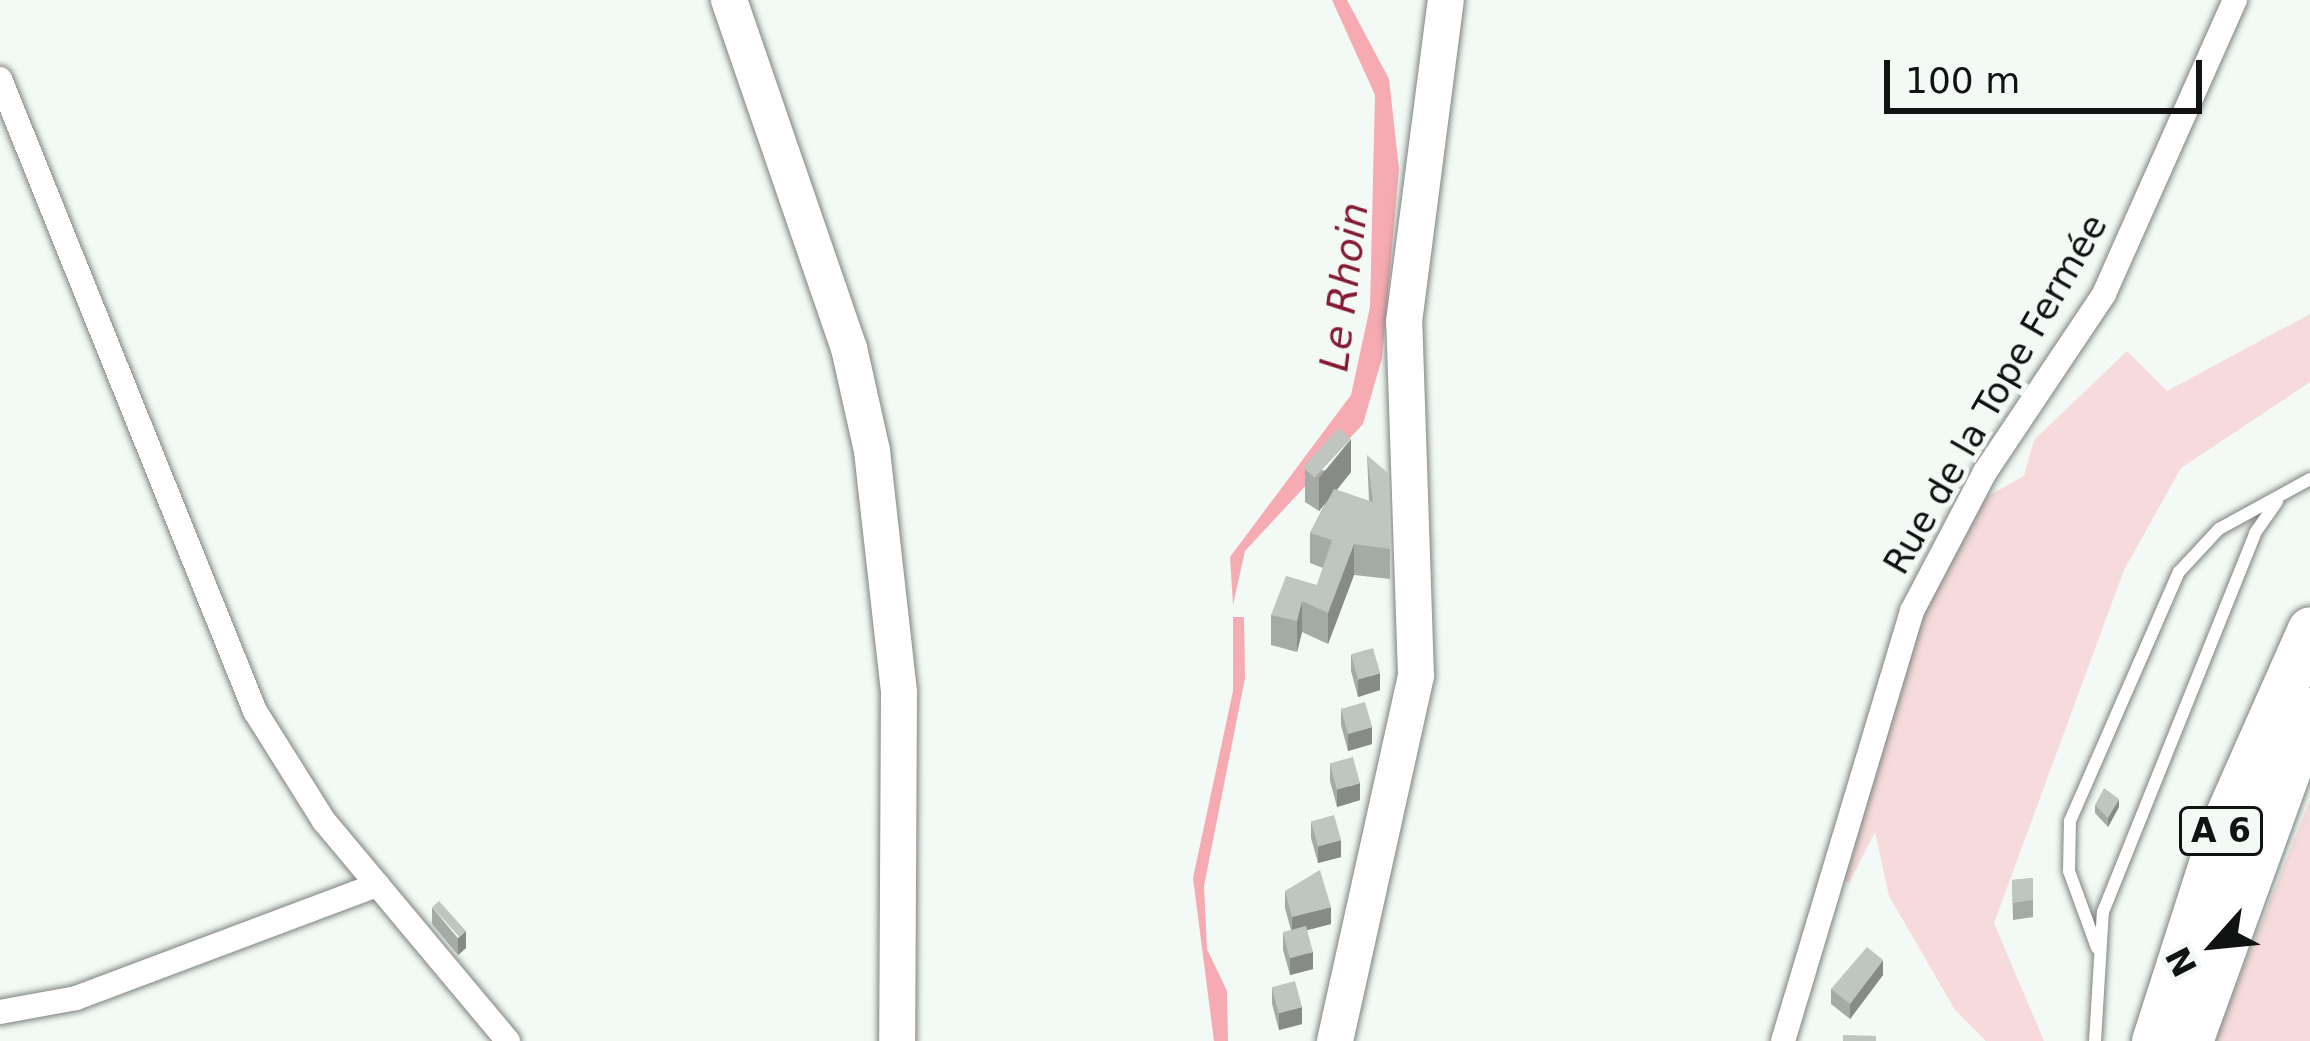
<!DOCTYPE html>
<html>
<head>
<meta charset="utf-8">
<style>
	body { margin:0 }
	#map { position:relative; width:2310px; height:1041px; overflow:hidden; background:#f3faf5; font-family:"DejaVu Sans",sans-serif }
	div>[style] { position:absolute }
	.green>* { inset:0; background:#f6dadc }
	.water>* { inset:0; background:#f6aab1 }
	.roads { filter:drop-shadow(0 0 3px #7e847f) drop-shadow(0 0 3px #7e847f) }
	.lane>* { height:12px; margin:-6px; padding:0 6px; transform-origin:6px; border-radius:6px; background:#fff }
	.street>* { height:24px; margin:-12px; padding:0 12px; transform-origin:12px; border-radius:12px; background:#fff }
	.secondary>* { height:36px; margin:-18px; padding:0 18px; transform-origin:18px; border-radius:18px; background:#fff }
	.highway>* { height:45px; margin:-22.5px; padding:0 22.5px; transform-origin:22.5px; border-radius:22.5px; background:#fff }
	.wall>* { inset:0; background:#a4aaa5 }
	.shaded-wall>* { inset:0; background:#868b86 }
	.building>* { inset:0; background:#bfc6c0; transform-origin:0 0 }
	span { translate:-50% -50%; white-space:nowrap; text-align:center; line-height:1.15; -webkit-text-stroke:10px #f3faf5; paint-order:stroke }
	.shield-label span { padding:3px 9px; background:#f3faf5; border:3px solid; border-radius:9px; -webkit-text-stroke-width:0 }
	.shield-label { font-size:33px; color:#101311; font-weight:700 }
	.street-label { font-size:36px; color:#101311 }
	.water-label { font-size:39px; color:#851a34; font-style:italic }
	.north { position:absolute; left:2154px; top:885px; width:120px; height:120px; -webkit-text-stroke:9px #f3faf5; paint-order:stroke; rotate:243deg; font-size:33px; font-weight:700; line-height:48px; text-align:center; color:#101311 }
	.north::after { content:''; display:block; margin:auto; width:42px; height:54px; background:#101311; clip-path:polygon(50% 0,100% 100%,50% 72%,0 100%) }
	.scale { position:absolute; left:1884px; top:60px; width:318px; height:54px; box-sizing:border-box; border:6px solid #101311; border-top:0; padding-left:15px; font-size:36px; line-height:42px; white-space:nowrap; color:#101311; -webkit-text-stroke:9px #f3faf5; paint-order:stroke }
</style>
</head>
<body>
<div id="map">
	<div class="green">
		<i style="clip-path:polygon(2310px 314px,2310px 382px,2181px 468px,2124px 570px,1994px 923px,2044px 1041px,1986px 1041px,1955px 1010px,1889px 896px,1875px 832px,1849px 883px,1830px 876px,1910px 622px,1974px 504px,2024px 476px,2034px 440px,2127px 351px,2167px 391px)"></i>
		<i style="clip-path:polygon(2310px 800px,2310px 1041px,2216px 1041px,2217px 1035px)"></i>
	</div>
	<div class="water">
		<i style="clip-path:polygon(1332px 0,1347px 0,1389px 79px,1399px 169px,1382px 358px,1363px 424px,1245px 551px,1233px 605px,1230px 557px,1351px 395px,1370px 307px,1375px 95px)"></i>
		<i style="clip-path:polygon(1233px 617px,1244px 617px,1245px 678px,1204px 886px,1207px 949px,1227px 991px,1228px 1041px,1214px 1041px,1193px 878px,1233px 691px)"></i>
	</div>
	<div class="roads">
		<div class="lane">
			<i style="left:2097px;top:948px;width:82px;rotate:-110deg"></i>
			<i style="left:2069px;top:871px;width:50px;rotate:-88.9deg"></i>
			<i style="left:2070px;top:821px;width:272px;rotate:-66.4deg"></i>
			<i style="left:2179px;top:572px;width:59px;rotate:-47.1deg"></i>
			<i style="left:2219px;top:529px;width:104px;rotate:-28.8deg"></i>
			<i style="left:2095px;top:1041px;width:129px;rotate:-86.5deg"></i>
			<i style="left:2103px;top:912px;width:408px;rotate:-68.1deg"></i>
			<i style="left:2255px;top:533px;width:38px;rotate:-55deg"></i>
		</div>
		<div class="street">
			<i style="left:0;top:79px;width:682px;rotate:68.03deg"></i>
			<i style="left:255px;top:711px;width:130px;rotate:57.9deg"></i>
			<i style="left:324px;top:821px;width:287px;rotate:50.1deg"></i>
			<i style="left:0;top:1012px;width:77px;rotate:-10.4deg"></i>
			<i style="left:76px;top:998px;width:322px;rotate:-20.6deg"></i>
			<i style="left:1783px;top:1041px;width:449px;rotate:-73.3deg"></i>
			<i style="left:1912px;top:611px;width:157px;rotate:-62.3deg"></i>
			<i style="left:1985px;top:472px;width:214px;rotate:-56.2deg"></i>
			<i style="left:2104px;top:294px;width:322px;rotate:-66deg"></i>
		</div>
		<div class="secondary">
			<i style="left:729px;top:0;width:368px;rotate:71deg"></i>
			<i style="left:849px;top:348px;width:106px;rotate:77.4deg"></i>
			<i style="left:872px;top:451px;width:244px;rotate:83.6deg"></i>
			<i style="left:899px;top:693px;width:348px;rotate:90.3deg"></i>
			<i style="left:1335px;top:1041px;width:374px;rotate:-77.5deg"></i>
			<i style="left:1416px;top:676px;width:354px;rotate:-91.9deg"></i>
			<i style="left:1404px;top:322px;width:325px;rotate:-82.6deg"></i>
		</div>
		<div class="highway">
			<i style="left:2154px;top:1041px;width:229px;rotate:-72.2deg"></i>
			<i style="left:2224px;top:823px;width:212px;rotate:-66.1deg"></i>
			<i style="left:2190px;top:1041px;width:352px;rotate:-70.1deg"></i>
		</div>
	</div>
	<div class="wall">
		<i style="clip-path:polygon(1367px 455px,1390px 549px,1390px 579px,1354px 575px,1328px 644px,1302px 632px,1297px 652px,1271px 645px,1271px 615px,1317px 585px,1323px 568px,1310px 563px,1310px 533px,1326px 502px,1319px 511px,1305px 502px,1305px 469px,1351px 472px,1337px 490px,1369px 501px)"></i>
		<i style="clip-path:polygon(1351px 654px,1380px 690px,1358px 697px,1351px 671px)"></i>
		<i style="clip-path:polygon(1341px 708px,1372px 744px,1348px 751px,1341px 725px)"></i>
		<i style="clip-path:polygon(1330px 764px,1360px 800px,1337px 807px,1330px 781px)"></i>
		<i style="clip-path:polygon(2095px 805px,2119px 807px,2108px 827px,2095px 813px)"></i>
		<i style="clip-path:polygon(1311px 821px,1341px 857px,1318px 863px,1311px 838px)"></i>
		<i style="clip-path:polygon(2033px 878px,2033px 917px,2013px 920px,2012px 880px)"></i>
		<i style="clip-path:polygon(1285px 891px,1331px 924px,1307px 930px,1313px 969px,1290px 975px,1283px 950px,1283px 933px,1291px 930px,1285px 908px)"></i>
		<i style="clip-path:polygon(432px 907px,466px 948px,458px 955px,432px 924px)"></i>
		<i style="clip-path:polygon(1883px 975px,1850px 1019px,1831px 1004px,1831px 989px)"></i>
		<i style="clip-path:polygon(1272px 987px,1302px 1024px,1279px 1030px,1272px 1004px)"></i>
	</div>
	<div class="shaded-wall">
		<i style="clip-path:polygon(1351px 439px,1351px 472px,1319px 511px,1319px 478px)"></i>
		<i style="clip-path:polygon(1354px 544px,1354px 575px,1328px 644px,1328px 613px)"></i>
		<i style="clip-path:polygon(1302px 601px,1302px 632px,1297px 652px,1297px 621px)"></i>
		<i style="clip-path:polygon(1380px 673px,1380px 690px,1358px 697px,1358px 680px)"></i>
		<i style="clip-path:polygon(1372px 727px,1372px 744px,1348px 751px,1348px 734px)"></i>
		<i style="clip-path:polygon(1360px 783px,1360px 800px,1337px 807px,1337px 790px)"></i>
		<i style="clip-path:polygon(2119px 799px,2119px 807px,2108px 827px,2108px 818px)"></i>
		<i style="clip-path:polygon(1341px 840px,1341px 857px,1318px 863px,1318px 846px)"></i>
		<i style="clip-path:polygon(1331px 907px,1331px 924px,1292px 934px,1292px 917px)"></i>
		<i style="clip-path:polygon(466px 931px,466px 948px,458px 955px,458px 938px)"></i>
		<i style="clip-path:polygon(1313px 952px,1313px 969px,1290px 975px,1290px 958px)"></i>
		<i style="clip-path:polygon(1883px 960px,1883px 975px,1850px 1019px,1850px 1004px)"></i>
		<i style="clip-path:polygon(1302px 1007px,1302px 1024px,1279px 1030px,1279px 1013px)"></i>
	</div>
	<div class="building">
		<i style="left:1339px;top:428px;width:16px;height:53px;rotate:43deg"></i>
		<i style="clip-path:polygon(1367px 455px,1388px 473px,1390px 549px,1354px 544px,1328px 613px,1302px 601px,1297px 621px,1271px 615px,1286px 576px,1317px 585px,1332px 540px,1310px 533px,1334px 489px,1373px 502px)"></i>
		<i style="left:1373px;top:648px;width:26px;height:23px;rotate:74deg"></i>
		<i style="left:1365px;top:702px;width:26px;height:25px;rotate:74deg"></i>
		<i style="left:1353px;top:757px;width:27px;height:24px;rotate:75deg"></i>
		<i style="clip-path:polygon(2104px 788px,2119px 799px,2108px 818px,2095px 805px)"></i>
		<i style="left:1334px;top:815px;width:26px;height:24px;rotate:74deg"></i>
		<i style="clip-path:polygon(1320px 870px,1331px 907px,1292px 917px,1285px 891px)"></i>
		<i style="clip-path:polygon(2033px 878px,2033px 900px,2013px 903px,2012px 880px)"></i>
		<i style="left:439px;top:901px;width:40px;height:9px;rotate:48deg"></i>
		<i style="left:1306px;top:926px;width:27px;height:24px;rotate:75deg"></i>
		<i style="clip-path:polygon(1867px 947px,1883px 960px,1850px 1004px,1831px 989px)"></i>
		<i style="left:1295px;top:981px;width:27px;height:24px;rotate:75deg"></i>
		<i style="clip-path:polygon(1843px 1035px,1876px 1036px,1876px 1041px,1843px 1041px)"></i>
	</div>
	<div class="shield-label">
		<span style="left:2221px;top:831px">A 6</span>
	</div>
	<div class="street-label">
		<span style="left:1995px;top:394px;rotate:-60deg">Rue de la Tope Fermée</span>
	</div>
	<div class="water-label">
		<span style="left:1345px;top:287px;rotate:-83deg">Le Rhoin</span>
	</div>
	<div class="north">N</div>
	<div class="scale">100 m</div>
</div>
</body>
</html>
